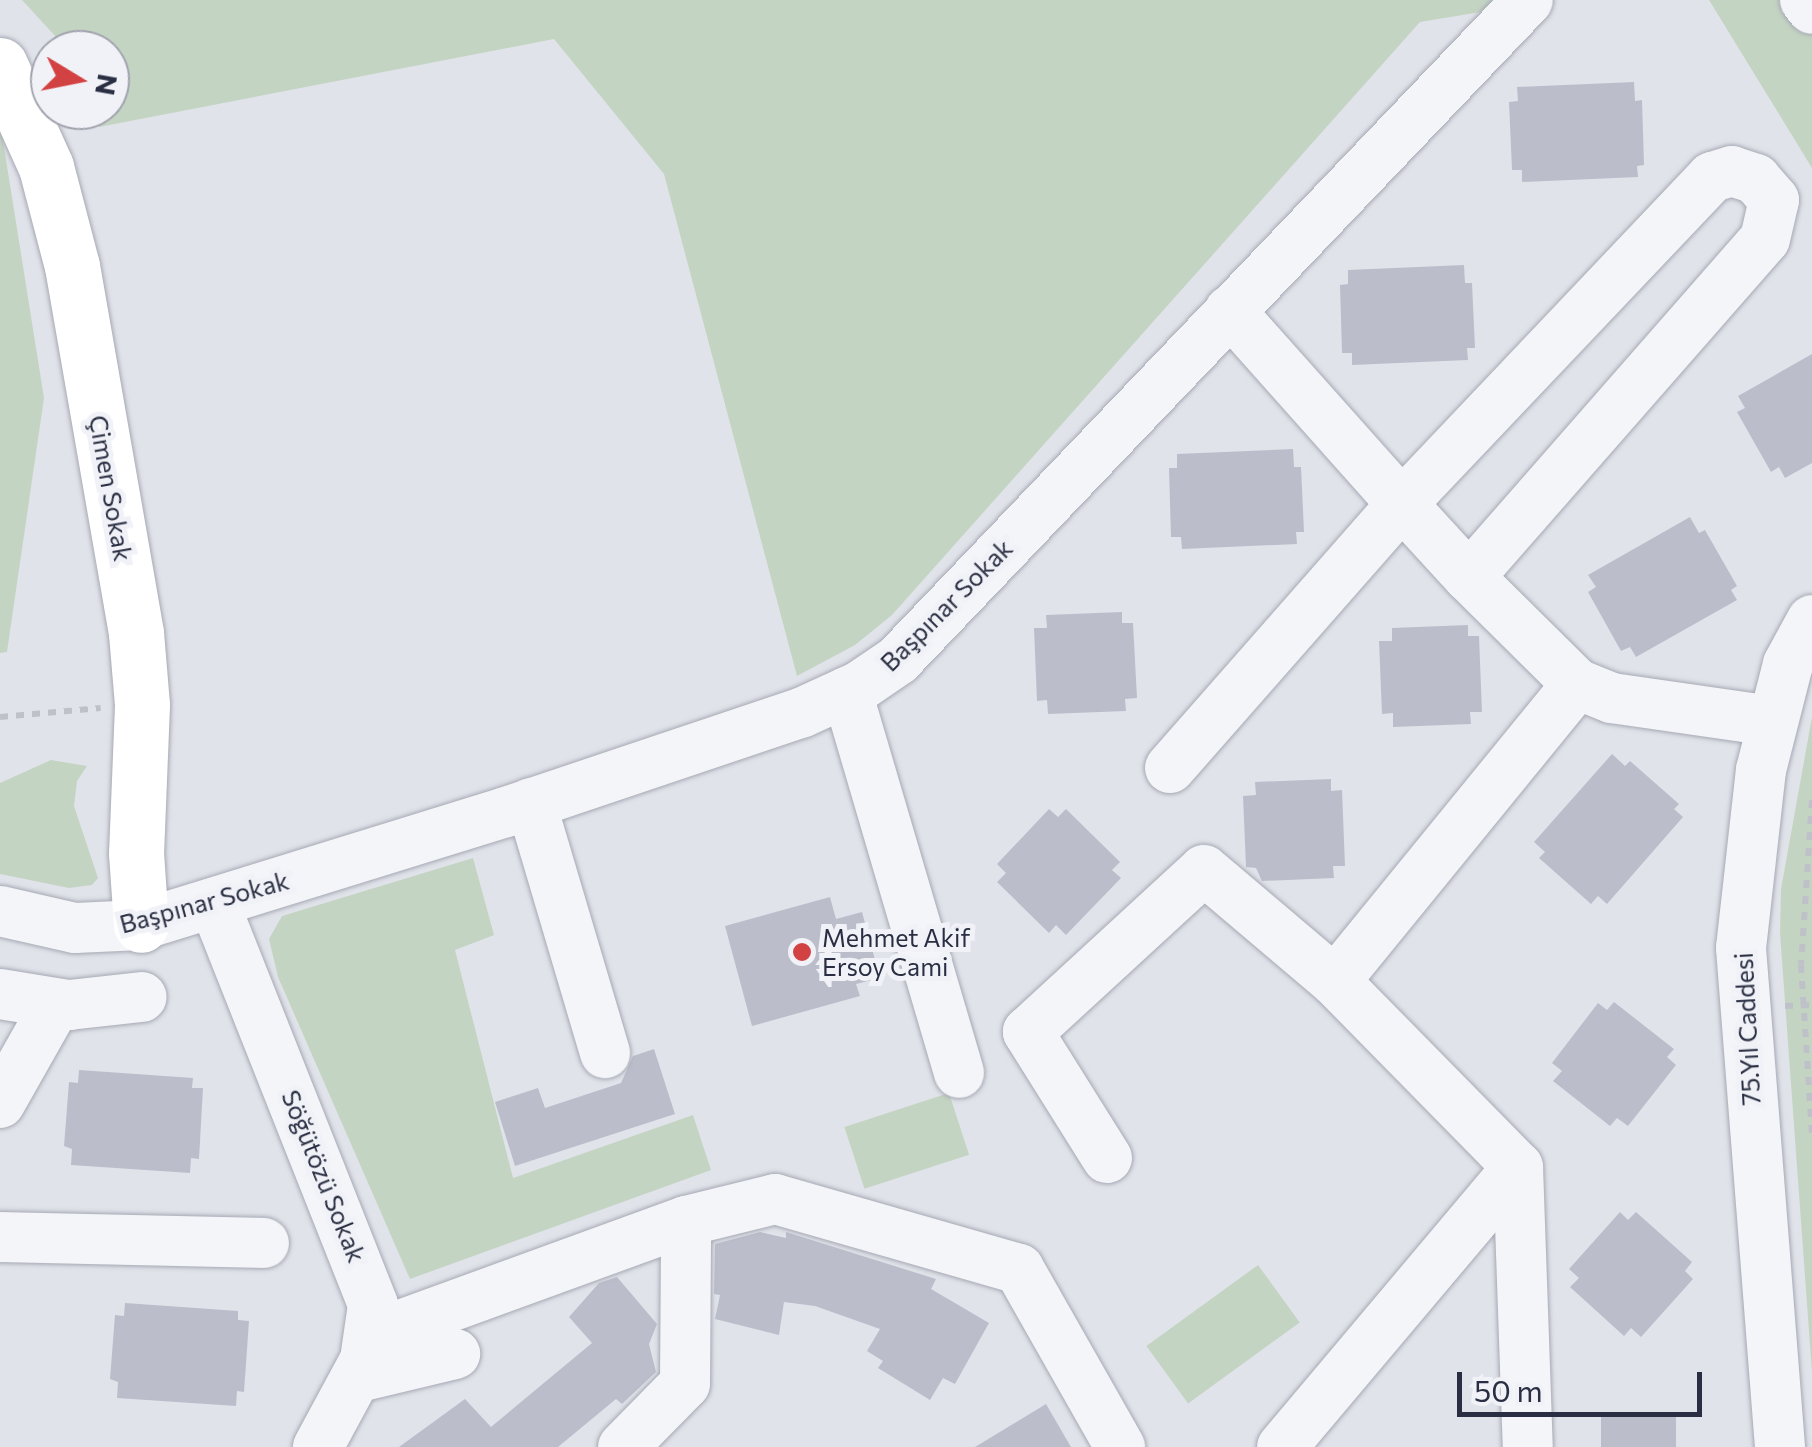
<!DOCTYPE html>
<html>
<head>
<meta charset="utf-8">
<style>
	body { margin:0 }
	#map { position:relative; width:1812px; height:1447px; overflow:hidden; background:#e1e3ea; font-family:Commissioner,sans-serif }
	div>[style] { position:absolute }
	.green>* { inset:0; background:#c4d4c2; transform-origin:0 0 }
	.building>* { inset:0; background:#bbbeca; transform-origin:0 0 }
	.path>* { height:6px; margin-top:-3px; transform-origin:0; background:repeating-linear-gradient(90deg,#bfc1c9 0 8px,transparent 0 16px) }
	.roads { filter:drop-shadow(0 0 2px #a6a9b4) drop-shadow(0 0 2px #a6a9b4) }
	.minor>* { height:50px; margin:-25px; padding:0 25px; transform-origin:25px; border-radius:25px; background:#f4f5f8 }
	.major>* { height:55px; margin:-27.5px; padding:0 27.5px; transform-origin:27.5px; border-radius:27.5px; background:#fff }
	.dots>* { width:28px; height:28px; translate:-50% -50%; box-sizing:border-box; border:5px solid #f1f2f7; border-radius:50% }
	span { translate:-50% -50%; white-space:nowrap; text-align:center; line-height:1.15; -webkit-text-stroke:10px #f1f2f7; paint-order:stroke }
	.street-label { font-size:25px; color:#292e42 }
	.poi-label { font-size:25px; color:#292e42 }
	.left { translate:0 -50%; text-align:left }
	.north { position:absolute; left:30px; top:30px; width:100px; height:100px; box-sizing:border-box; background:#f1f2f7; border:2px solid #a1a4af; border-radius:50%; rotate:100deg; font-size:28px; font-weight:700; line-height:40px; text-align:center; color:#292e42 }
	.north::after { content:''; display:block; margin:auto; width:35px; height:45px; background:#d34243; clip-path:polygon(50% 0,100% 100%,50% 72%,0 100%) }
	.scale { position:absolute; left:1457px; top:1372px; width:245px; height:45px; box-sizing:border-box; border:5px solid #292e42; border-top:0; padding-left:12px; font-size:30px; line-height:35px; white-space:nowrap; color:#292e42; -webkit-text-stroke:8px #f1f2f7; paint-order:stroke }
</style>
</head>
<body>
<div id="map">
	<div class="green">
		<i style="clip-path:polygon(22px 0,1506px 0,1493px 10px,1420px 22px,892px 615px,855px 645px,797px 676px,664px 174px,554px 39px,99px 127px,93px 110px,110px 110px,110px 50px,68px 50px)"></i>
		<i style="clip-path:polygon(1709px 0,1812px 0,1812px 168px)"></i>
		<i style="clip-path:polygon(0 122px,44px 398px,7px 652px,0 653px)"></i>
		<i style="clip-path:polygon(1812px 717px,1812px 1372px,1780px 933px,1781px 889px)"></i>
		<i style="clip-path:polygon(51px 760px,87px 766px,77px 781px,74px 806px,98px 878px,92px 885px,69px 888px,0 874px,0 783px)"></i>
		<i style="clip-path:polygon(473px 858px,494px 935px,455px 950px,513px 1178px,693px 1115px,711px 1170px,410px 1279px,278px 977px,269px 939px,282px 916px)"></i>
		<i style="left:949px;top:1093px;width:65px;height:110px;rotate:72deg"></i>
		<i style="left:1258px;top:1265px;width:71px;height:138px;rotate:54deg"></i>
	</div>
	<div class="building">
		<i style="clip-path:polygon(1634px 82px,1635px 101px,1642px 100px,1644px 165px,1637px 166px,1638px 177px,1522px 182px,1522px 170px,1512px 170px,1509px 102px,1518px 101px,1517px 87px)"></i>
		<i style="clip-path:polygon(1464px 265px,1465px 283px,1472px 283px,1475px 348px,1467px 348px,1468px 360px,1352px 365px,1352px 353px,1342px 353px,1340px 285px,1348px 284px,1348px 270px)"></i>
		<i style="clip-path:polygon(1812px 354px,1812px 463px,1785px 478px,1779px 467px,1771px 472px,1737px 412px,1745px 408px,1738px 396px)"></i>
		<i style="clip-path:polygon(1293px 449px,1294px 467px,1301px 467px,1304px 532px,1296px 532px,1297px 544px,1182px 549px,1181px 537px,1171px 537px,1169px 468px,1177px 468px,1177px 454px)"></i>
		<i style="clip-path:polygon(1690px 517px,1699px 533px,1705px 530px,1737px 586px,1731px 590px,1737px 600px,1636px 657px,1630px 647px,1621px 651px,1588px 592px,1596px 587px,1588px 575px)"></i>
		<i style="clip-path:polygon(1122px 612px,1122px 623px,1133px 623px,1137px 698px,1125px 699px,1126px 711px,1048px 714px,1047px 700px,1037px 701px,1034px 628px,1047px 628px,1046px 615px)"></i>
		<i style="clip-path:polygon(1468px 625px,1468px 636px,1479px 636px,1482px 712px,1470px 712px,1471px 724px,1393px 727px,1393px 713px,1382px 714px,1379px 641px,1392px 641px,1392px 628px)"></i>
		<i style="clip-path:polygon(1612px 754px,1625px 766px,1630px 761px,1679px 804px,1674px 809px,1683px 817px,1607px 904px,1598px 896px,1591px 904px,1539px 858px,1545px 852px,1534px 842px)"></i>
		<i style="clip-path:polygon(1331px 779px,1331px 791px,1342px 790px,1345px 866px,1333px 866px,1334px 878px,1262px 881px,1256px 868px,1246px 867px,1243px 796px,1256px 795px,1255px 782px)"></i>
		<i style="clip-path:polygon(1049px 809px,1058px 817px,1066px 809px,1120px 862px,1112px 870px,1121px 878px,1066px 935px,1056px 925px,1049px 933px,997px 882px,1006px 873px,997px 864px)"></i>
		<i style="clip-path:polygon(830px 897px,836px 919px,862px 912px,880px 978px,856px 984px,860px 996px,752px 1026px,725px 926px)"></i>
		<i style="clip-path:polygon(1614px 1002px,1674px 1049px,1667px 1057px,1676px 1065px,1628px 1126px,1617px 1118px,1610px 1126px,1553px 1081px,1562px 1071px,1552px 1063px,1598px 1003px,1607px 1010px)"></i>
		<i style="clip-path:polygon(654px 1049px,675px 1114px,515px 1166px,495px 1102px,538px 1088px,545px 1108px,621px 1083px,633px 1056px)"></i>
		<i style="clip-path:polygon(79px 1070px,193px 1078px,192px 1088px,203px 1088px,199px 1159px,191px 1158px,190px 1173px,71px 1165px,72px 1149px,64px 1146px,69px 1082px,78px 1083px)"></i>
		<i style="clip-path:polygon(1620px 1212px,1628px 1220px,1636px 1212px,1692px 1262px,1685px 1271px,1693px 1279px,1641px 1337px,1631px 1328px,1624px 1336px,1570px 1287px,1579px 1278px,1569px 1269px)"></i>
		<i style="clip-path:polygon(760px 1232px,786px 1238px,786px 1232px,936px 1279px,931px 1289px,989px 1323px,955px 1384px,943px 1378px,930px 1400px,878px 1368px,883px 1361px,867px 1351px,880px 1329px,815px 1306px,784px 1302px,779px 1335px,715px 1319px,720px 1295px,714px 1294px,715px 1244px)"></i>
		<i style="clip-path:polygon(617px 1277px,657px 1324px,649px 1344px,656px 1372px,622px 1404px,616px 1399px,558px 1447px,399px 1447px,465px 1399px,491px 1427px,592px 1343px,569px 1317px,599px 1283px)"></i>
		<i style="clip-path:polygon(125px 1303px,238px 1311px,238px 1320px,249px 1321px,244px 1392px,237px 1391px,236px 1406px,117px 1398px,118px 1382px,110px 1379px,115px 1315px,124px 1316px)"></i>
		<i style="clip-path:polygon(1046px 1404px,1071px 1447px,975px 1447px)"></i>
		<i style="left:1601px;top:1416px;width:75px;height:31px"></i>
	</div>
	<div class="path">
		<i style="left:0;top:717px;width:101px;rotate:-5.1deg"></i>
		<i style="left:1812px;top:800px;width:165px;rotate:93.8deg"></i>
		<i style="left:1801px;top:965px;width:168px;rotate:86.3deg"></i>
		<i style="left:1785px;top:1006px;width:27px;rotate:-2deg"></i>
	</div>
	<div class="roads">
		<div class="minor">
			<i style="left:1805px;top:0;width:11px;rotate:52deg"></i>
			<i style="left:1469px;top:577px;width:449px;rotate:-48.8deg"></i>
			<i style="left:1765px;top:239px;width:40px;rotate:-77deg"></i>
			<i style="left:1774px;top:200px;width:28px;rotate:-131deg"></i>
			<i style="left:1756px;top:179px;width:25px;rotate:-162deg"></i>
			<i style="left:1732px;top:171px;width:21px;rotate:163deg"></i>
			<i style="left:1712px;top:177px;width:451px;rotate:133.5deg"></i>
			<i style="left:1402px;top:504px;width:99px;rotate:47.5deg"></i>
			<i style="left:1469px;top:577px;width:152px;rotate:44.7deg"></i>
			<i style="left:1577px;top:684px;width:38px;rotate:22deg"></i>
			<i style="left:1612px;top:698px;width:161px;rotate:8.2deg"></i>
			<i style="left:847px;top:692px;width:397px;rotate:73.6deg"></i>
			<i style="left:1170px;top:768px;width:351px;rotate:-48.7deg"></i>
			<i style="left:1402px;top:504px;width:259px;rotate:-131.7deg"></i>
			<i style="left:531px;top:803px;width:261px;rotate:73.5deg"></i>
			<i style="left:214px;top:903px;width:432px;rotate:68.4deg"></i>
			<i style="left:373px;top:1305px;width:56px;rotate:98.3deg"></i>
			<i style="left:365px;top:1360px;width:99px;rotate:118.4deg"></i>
			<i style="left:0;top:911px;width:77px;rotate:12.8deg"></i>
			<i style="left:75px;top:928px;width:66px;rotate:-2.6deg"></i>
			<i style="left:141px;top:925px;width:382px;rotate:-17.2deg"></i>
			<i style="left:506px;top:812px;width:311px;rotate:-18.6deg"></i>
			<i style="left:801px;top:713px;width:65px;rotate:-24.6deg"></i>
			<i style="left:860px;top:686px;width:46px;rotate:-34.4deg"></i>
			<i style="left:898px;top:660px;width:912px;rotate:-46.33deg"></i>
			<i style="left:1335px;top:981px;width:261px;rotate:45.5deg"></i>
			<i style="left:1518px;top:1167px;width:280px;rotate:88deg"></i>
			<i style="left:0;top:994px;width:70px;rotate:9.1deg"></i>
			<i style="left:69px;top:1005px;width:73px;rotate:-6.3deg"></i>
			<i style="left:0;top:1103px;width:114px;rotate:-60.5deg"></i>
			<i style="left:1107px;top:1158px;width:149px;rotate:-122.1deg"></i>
			<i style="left:1028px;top:1032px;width:239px;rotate:-42.6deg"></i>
			<i style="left:1204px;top:870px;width:172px;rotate:40.3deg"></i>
			<i style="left:1335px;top:981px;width:383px;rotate:-50.8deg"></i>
			<i style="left:0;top:1237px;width:264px;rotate:1.3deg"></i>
			<i style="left:373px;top:1335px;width:333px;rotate:-20deg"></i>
			<i style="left:686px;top:1221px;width:92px;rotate:-13.9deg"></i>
			<i style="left:775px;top:1199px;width:254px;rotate:16deg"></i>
			<i style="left:1019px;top:1269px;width:205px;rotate:60.4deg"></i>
			<i style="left:359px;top:1377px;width:99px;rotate:-13.5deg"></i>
			<i style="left:623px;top:1447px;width:88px;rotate:-45.5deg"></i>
			<i style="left:685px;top:1384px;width:163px;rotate:-89.6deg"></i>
			<i style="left:1282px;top:1447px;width:366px;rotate:-49.9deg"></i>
			<i style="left:1780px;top:1447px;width:501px;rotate:-94.47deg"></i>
			<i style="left:1741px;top:948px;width:179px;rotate:-83.6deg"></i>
			<i style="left:1761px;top:770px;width:109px;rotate:-75.7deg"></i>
			<i style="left:1788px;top:664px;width:50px;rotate:-61.4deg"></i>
		</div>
		<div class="major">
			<i style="left:0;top:65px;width:112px;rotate:65.7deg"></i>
			<i style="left:46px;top:167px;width:102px;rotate:75.3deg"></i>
			<i style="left:72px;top:266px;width:373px;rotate:80.1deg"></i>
			<i style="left:136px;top:633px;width:72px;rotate:85.2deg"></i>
			<i style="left:142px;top:705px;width:148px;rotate:92.3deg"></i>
			<i style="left:136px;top:853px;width:72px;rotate:86deg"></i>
		</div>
	</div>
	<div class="dots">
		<i style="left:802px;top:952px;background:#d34243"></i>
	</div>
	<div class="street-label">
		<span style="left:111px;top:488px;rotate:80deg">Çimen Sokak</span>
		<span style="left:946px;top:605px;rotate:-45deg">Başpınar Sokak</span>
		<span style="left:204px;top:902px;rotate:-15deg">Başpınar Sokak</span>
		<span style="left:1747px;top:1029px;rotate:-93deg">75.Yıl Caddesi</span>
		<span style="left:324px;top:1176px;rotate:68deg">Söğütözü Sokak</span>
	</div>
	<div class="poi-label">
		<span class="left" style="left:822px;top:952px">Mehmet Akif<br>Ersoy Cami</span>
	</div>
	<div class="north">N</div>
	<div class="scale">50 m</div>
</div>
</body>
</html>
